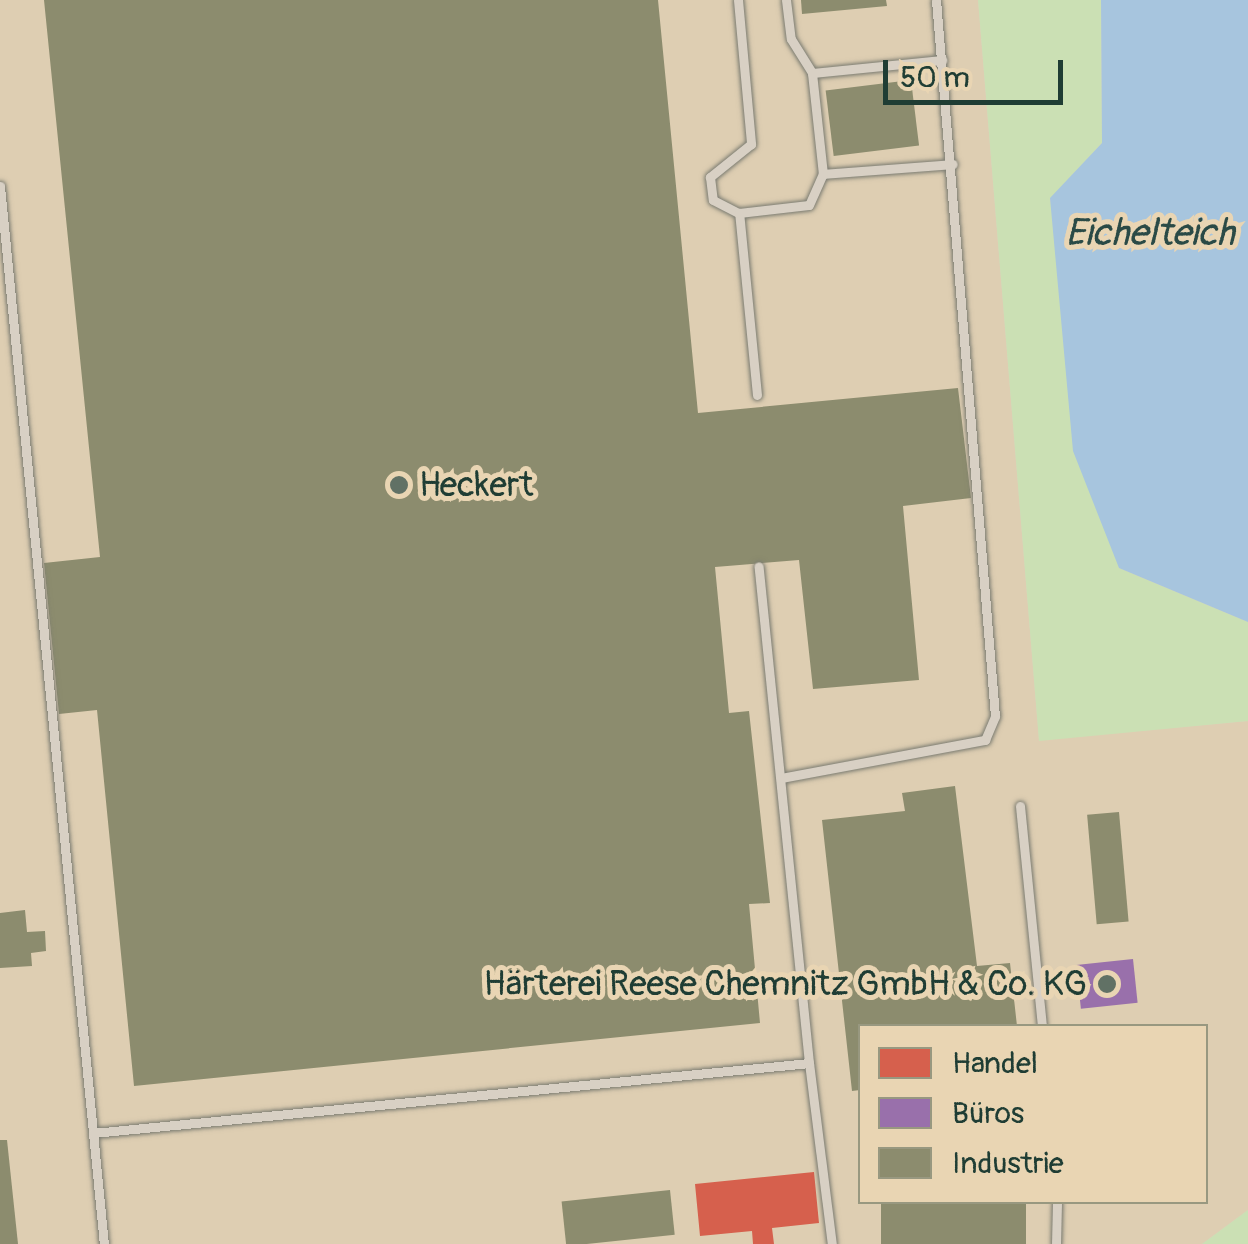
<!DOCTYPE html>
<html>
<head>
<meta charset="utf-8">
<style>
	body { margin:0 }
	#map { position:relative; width:1248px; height:1244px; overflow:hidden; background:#dcd2c0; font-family:Pangolin,sans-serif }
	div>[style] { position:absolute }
	.built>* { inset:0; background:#deceb2 }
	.green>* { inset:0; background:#cbe0b4 }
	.water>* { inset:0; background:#a7c5de }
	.shops>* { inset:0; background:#d6604d }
	.offices>* { inset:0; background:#9970ab; transform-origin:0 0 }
	.industry>* { inset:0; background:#8c8c6e; transform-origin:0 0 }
	.roads { filter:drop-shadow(0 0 2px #7a7b71) drop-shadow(0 0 2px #7a7b71) }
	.service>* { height:9px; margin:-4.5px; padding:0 4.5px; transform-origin:4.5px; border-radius:4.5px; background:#d8d0c4 }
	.dots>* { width:28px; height:28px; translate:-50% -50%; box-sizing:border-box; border:5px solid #e9d5b3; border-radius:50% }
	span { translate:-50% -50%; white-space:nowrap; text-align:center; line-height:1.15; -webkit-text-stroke:10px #e9d5b3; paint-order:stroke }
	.poi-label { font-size:35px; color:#1f3d34 }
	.left { translate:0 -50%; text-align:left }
	.right { translate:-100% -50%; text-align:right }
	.water-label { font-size:38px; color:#2a4a46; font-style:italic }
	.legend { position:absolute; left:858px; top:1024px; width:350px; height:180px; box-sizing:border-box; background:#e9d5b3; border:2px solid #989880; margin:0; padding:12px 18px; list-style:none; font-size:30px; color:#1f3d34 }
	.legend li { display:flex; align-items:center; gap:20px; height:50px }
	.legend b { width:50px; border:2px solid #989880 }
	.scale { position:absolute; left:883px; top:60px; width:180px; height:45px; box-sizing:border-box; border:5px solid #1f3d34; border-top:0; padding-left:12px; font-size:30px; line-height:35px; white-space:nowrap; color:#1f3d34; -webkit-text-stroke:8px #e9d5b3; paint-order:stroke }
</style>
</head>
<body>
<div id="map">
	<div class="built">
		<i style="clip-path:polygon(evenodd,0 0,978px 0,1039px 740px,1248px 721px,1248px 1210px,1202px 1244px,0 1244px,0 0,860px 1026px,1206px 1026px,1206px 1202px,860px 1202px,860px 1026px)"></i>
	</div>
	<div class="green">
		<i style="clip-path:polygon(978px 0,1101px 0,1102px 143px,1050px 199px,1119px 568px,1248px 622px,1248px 721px,1039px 741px)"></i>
		<i style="clip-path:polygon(1248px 1210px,1248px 1244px,1202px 1244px)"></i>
	</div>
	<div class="water">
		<i style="clip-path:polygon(1101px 0,1248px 0,1248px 622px,1119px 568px,1073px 451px,1050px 198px,1102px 143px)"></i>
	</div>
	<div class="shops">
		<i style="clip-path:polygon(814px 1172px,819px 1223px,772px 1228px,774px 1244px,753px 1244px,752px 1231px,700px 1236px,695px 1184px)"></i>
	</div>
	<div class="offices">
		<i style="left:1133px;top:959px;width:44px;height:57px;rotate:84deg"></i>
	</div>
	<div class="industry">
		<i style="clip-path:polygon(44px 0,658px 0,698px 413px,958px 388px,971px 498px,903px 506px,919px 680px,813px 689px,799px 560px,715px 567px,729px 713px,749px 711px,770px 903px,749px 904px,760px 1023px,134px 1086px,97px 710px,59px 714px,44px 563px,100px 557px)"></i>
		<i style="clip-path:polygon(801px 0,886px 0,887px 6px,802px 14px)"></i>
		<i style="left:911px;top:80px;width:66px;height:86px;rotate:83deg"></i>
		<i style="clip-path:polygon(955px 786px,977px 966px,1010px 963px,1017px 1026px,860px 1026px,860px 1090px,852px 1091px,822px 820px,905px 811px,902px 793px)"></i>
		<i style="left:1119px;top:812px;width:110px;height:32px;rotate:85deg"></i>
		<i style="clip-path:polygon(25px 910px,27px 932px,45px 931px,46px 951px,31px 953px,32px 966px,0 968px,0 913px)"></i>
		<i style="clip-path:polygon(0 1140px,7px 1140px,18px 1244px,0 1244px)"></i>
		<i style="left:670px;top:1190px;width:45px;height:109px;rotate:84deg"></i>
		<i style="left:881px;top:1202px;width:145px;height:42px"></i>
	</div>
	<div class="roads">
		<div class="service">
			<i style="left:738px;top:0;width:145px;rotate:84.8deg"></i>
			<i style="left:751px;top:144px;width:53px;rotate:141.2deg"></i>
			<i style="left:710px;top:177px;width:23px;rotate:83deg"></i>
			<i style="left:713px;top:200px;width:29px;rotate:27deg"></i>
			<i style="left:786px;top:0;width:39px;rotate:83deg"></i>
			<i style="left:791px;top:39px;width:40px;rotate:58deg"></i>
			<i style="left:812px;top:73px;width:102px;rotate:83.8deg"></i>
			<i style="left:823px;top:174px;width:130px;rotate:-4.4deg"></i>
			<i style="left:812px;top:73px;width:131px;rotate:-5.7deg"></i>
			<i style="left:0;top:186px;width:1063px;rotate:84.39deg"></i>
			<i style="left:757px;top:395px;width:183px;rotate:-95.6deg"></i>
			<i style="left:739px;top:213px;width:70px;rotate:-6.5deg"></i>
			<i style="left:809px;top:205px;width:34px;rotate:-66deg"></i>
			<i style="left:781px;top:778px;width:208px;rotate:-10.6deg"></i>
			<i style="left:985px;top:740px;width:26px;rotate:-67deg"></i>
			<i style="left:995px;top:716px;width:718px;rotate:-94.71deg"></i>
			<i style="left:1020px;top:806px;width:221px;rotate:84.3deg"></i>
			<i style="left:809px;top:1063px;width:182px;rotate:82.8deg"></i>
			<i style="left:93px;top:1133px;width:719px;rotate:-5.58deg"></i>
			<i style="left:809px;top:1063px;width:499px;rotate:-95.8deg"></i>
			<i style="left:1056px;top:1244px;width:42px;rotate:-88.6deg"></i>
		</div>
	</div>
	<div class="dots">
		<i style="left:399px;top:485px;background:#617165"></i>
		<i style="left:1107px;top:984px;background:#617165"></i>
	</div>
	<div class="poi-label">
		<span class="left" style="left:419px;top:485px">Heckert</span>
		<span class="right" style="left:1087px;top:984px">Härterei Reese Chemnitz GmbH &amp; Co. KG</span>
	</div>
	<div class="water-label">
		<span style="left:1150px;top:234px">Eichelteich</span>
	</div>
	<ul class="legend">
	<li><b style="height:28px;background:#d6604d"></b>Handel</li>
	<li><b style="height:28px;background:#9970ab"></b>Büros</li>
	<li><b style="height:28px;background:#8c8c6e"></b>Industrie</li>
	</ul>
	<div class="scale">50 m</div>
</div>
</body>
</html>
